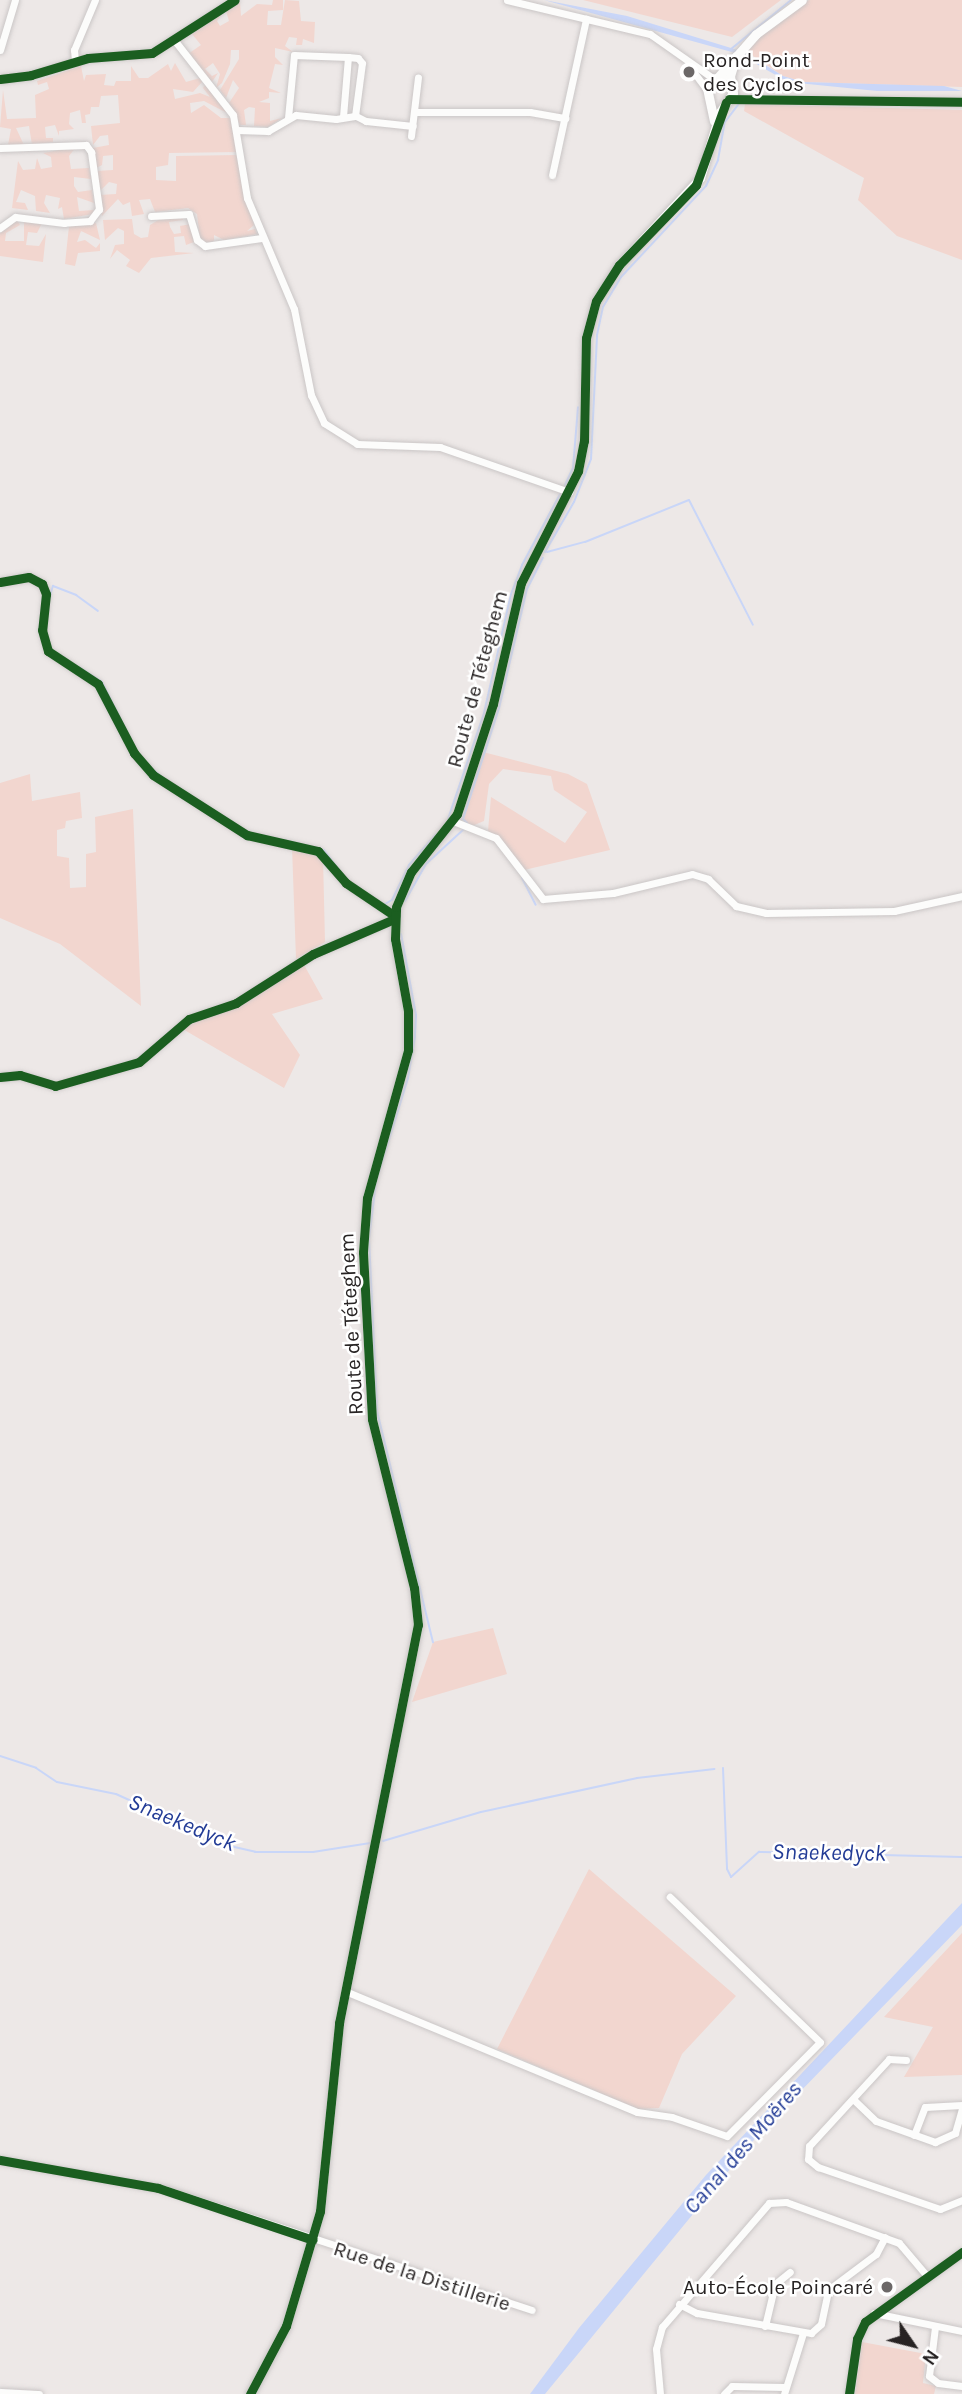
<!DOCTYPE html>
<html>
<head>
<meta charset="utf-8">
<style>
	body { margin:0 }
	#map { position:relative; width:962px; height:2394px; overflow:hidden; background:#ede8e7; font-family:Karla,sans-serif }
	div>[style] { position:absolute }
	.green>* { inset:0; background:#f2d6cf }
	.water>* { inset:0; background:#c9d6f8 }
	.stream>* { height:2px; margin:-1px; padding:0 1px; transform-origin:1px; border-radius:1px; background:#c9d6f8 }
	.roads { filter:drop-shadow(0 0 2px #cac6c6) drop-shadow(0 0 2px #cac6c6) }
	.minor>* { height:7px; margin:-3.5px; padding:0 3.5px; transform-origin:3.5px; border-radius:3.5px; background:#fcfcfb }
	.major>* { height:9px; margin:-4.5px; padding:0 4.5px; transform-origin:4.5px; border-radius:4.5px; background:#fcfcfb }
	.cycleway>* { height:9px; margin:-4.5px; padding:0 4.5px; transform-origin:4.5px; border-radius:4.5px; background:#1b5e20 }
	.dots>* { width:19px; height:19px; translate:-50% -50%; box-sizing:border-box; border:4px solid #fff; border-radius:50% }
	span { translate:-50% -50%; white-space:nowrap; text-align:center; line-height:1.15; -webkit-text-stroke:5px #fff; paint-order:stroke }
	.poi-label { font-size:21px; color:#272323 }
	.left { translate:0 -50%; text-align:left }
	.right { translate:-100% -50%; text-align:right }
	.street-label { font-size:21px; color:#272323 }
	.water-label { font-size:23px; color:#233c96; font-style:italic }
	.north { position:absolute; left:878px; top:2310px; width:70px; height:70px; -webkit-text-stroke:5px #fff; paint-order:stroke; rotate:125deg; font-size:19px; font-weight:700; line-height:28px; text-align:center; color:#272323 }
	.north::after { content:''; display:block; margin:auto; width:24px; height:32px; background:#272323; clip-path:polygon(50% 0,100% 100%,50% 72%,0 100%) }
</style>
</head>
<body>
<div id="map">
	<div class="green">
		<i style="clip-path:polygon(273px 0,283px 0,283px 10px,268px 11px,267px 25px,281px 25px,285px 0,299px 1px,301px 21px,315px 22px,314px 43px,303px 39px,302px 45px,296px 45px,297px 38px,289px 37px,285px 46px,293px 52px,275px 48px,275px 57px,283px 65px,275px 64px,269px 88px,281px 93px,269px 92px,269px 98px,259px 102px,270px 103px,270px 121px,282px 118px,268px 127px,254px 126px,255px 108px,249px 107px,244px 110px,246px 125px,240px 125px,229px 103px,239px 88px,233px 80px,226px 98px,220px 90px,239px 59px,239px 50px,231px 50px,230px 64px,222px 83px,216px 88px,220px 74px,213px 63px,205px 69px,212px 76px,218px 73px,212px 82px,188px 54px,201px 45px,192px 34px,223px 13px,217px 21px,220px 26px,229px 21px,226px 11px,240px 2px,241px 16px,257px 4px,272px 5px)"></i>
		<i style="clip-path:polygon(583px 0,781px 0,732px 37px)"></i>
		<i style="clip-path:polygon(809px 0,962px 0,962px 87px,803px 82px,783px 76px,747px 52px,763px 34px)"></i>
		<i style="clip-path:polygon(175px 63px,186px 82px,200px 78px,202px 82px,193px 92px,173px 89px,175px 99px,200px 93px,210px 97px,203px 88px,206px 84px,227px 113px,204px 101px,190px 103px,191px 113px,204px 105px,221px 118px,231px 118px,238px 152px,169px 153px,168px 165px,156px 167px,156px 180px,176px 181px,176px 156px,238px 155px,254px 225px,247px 231px,255px 229px,257px 234px,224px 240px,214px 235px,214px 241px,205px 243px,200px 239px,197px 214px,188px 208px,155px 212px,150px 199px,139px 200px,144px 214px,132px 216px,130px 202px,123px 205px,118px 199px,102px 216px,99px 195px,116px 194px,117px 184px,109px 182px,99px 192px,96px 171px,113px 170px,113px 155px,103px 156px,102px 165px,96px 168px,93px 148px,109px 145px,108px 135px,100px 136px,93px 145px,91px 126px,120px 123px,118px 95px,101px 96px,99px 107px,91px 107px,90px 114px,85px 115px,86px 123px,82px 123px,80px 110px,70px 113px,69px 124px,74px 129px,59px 131px,59px 136px,55px 125px,45px 127px,46px 138px,53px 138px,53px 142px,32px 145px,29px 126px,16px 128px,24px 145px,8px 145px,11px 129px,0 127px,3px 90px,7px 119px,36px 118px,35px 95px,49px 89px,47px 82px,38px 85px,37px 81px,81px 66px,84px 81px,86px 75px,106px 74px,104px 85px,114px 86px,116px 81px,131px 81px,131px 66px,139px 78px,148px 78px,168px 64px,171px 71px)"></i>
		<i style="clip-path:polygon(745px 104px,962px 110px,962px 260px,897px 236px,858px 200px,864px 178px,744px 111px)"></i>
		<i style="clip-path:polygon(76px 147px,69px 156px,71px 169px,89px 168px,91px 179px,74px 177px,74px 186px,78px 192px,92px 190px,94px 203px,77px 197px,79px 211px,94px 210px,93px 214px,64px 219px,62px 207px,58px 209px,60px 198px,46px 195px,44px 203px,50px 213px,36px 211px,35px 196px,21px 190px,16px 202px,25px 203px,28px 210px,12px 208px,18px 161px,23px 170px,35px 169px,37px 158px,41px 169px,52px 167px,51px 157px,43px 153px)"></i>
		<i style="clip-path:polygon(183px 216px,183px 220px,169px 222px,170px 227px,174px 234px,181px 233px,180px 226px,191px 224px,194px 242px,186px 245px,184px 236px,174px 237px,175px 252px,194px 253px,151px 258px,139px 273px,126px 266px,130px 260px,117px 250px,110px 259px,115px 245px,124px 244px,124px 231px,118px 228px,105px 240px,103px 220px,132px 219px,134px 234px,141px 238px,148px 237px,150px 225px,160px 219px)"></i>
		<i style="clip-path:polygon(17px 220px,20px 225px,6px 233px,5px 241px,24px 241px,24px 221px,42px 223px,37px 233px,28px 232px,26px 245px,39px 246px,46px 234px,43px 262px,0 256px,0 233px)"></i>
		<i style="clip-path:polygon(96px 223px,100px 240px,81px 231px,77px 242px,85px 240px,96px 248px,100px 243px,100px 251px,78px 253px,75px 266px,65px 264px,69px 226px)"></i>
		<i style="clip-path:polygon(483px 752px,568px 774px,587px 784px,610px 850px,524px 870px,488px 831px,491px 797px,565px 843px,587px 812px,554px 790px,551px 776px,503px 769px,489px 784px,484px 821px,472px 826px,463px 819px)"></i>
		<i style="clip-path:polygon(30px 774px,32px 801px,80px 792px,82px 818px,66px 821px,65px 828px,57px 830px,57px 856px,69px 858px,70px 888px,86px 887px,86px 854px,96px 852px,95px 817px,133px 809px,141px 1006px,60px 944px,0 918px,0 783px)"></i>
		<i style="clip-path:polygon(292px 847px,323px 857px,325px 942px,296px 959px)"></i>
		<i style="clip-path:polygon(303px 963px,323px 999px,272px 1014px,300px 1055px,284px 1088px,181px 1028px,239px 1005px)"></i>
		<i style="clip-path:polygon(493px 1628px,507px 1674px,412px 1702px,433px 1642px)"></i>
		<i style="clip-path:polygon(589px 1869px,736px 1996px,682px 2054px,659px 2108px,638px 2109px,497px 2049px)"></i>
		<i style="clip-path:polygon(962px 1933px,962px 2075px,904px 2077px,933px 2027px,884px 2017px)"></i>
		<i style="clip-path:polygon(862px 2342px,926px 2354px,923px 2383px,936px 2386px,934px 2394px,855px 2394px)"></i>
	</div>
	<div class="water">
		<i style="clip-path:polygon(544px 0,627px 16px,744px 52px,783px 76px,803px 82px,944px 86px,962px 91px,877px 91px,788px 82px,739px 54px)"></i>
		<i style="clip-path:polygon(962px 1903px,962px 1925px,758px 2135px,545px 2394px,530px 2394px,579px 2328px,706px 2175px)"></i>
	</div>
	<div class="stream">
		<i style="left:731px;top:49px;width:77px;rotate:-39.2deg"></i>
		<i style="left:565px;top:485px;width:19px;rotate:-65deg"></i>
		<i style="left:573px;top:468px;width:61px;rotate:-85.3deg"></i>
		<i style="left:545px;top:552px;width:58px;rotate:-59.9deg"></i>
		<i style="left:574px;top:502px;width:46px;rotate:-68.4deg"></i>
		<i style="left:591px;top:459px;width:124px;rotate:-87.2deg"></i>
		<i style="left:597px;top:335px;width:29px;rotate:-78deg"></i>
		<i style="left:603px;top:307px;width:35px;rotate:-59deg"></i>
		<i style="left:621px;top:277px;width:125px;rotate:-47deg"></i>
		<i style="left:706px;top:186px;width:29px;rotate:-65deg"></i>
		<i style="left:718px;top:160px;width:39px;rotate:-80deg"></i>
		<i style="left:725px;top:122px;width:25px;rotate:-53deg"></i>
		<i style="left:547px;top:552px;width:39px;rotate:-15deg"></i>
		<i style="left:585px;top:542px;width:112px;rotate:-22deg"></i>
		<i style="left:689px;top:500px;width:140px;rotate:62.9deg"></i>
		<i style="left:48px;top:602px;width:17px;rotate:-73deg"></i>
		<i style="left:53px;top:586px;width:25px;rotate:21deg"></i>
		<i style="left:76px;top:595px;width:27px;rotate:36deg"></i>
		<i style="left:79px;top:667px;width:27px;rotate:33deg"></i>
		<i style="left:102px;top:682px;width:60px;rotate:63.4deg"></i>
		<i style="left:150px;top:767px;width:16px;rotate:40deg"></i>
		<i style="left:448px;top:819px;width:112px;rotate:-71.2deg"></i>
		<i style="left:484px;top:713px;width:122px;rotate:-77.2deg"></i>
		<i style="left:511px;top:594px;width:31px;rotate:-69deg"></i>
		<i style="left:522px;top:565px;width:81px;rotate:-61.8deg"></i>
		<i style="left:467px;top:823px;width:6px;rotate:-135deg"></i>
		<i style="left:463px;top:819px;width:117px;rotate:-72deg"></i>
		<i style="left:499px;top:708px;width:122px;rotate:-76.8deg"></i>
		<i style="left:527px;top:589px;width:35px;rotate:-63deg"></i>
		<i style="left:283px;top:840px;width:42px;rotate:13.7deg"></i>
		<i style="left:324px;top:850px;width:25px;rotate:53deg"></i>
		<i style="left:522px;top:878px;width:30px;rotate:63deg"></i>
		<i style="left:405px;top:901px;width:43px;rotate:-60.4deg"></i>
		<i style="left:426px;top:864px;width:52px;rotate:-42.6deg"></i>
		<i style="left:385px;top:904px;width:8px;rotate:-30deg"></i>
		<i style="left:392px;top:900px;width:39px;rotate:-64deg"></i>
		<i style="left:409px;top:865px;width:41px;rotate:-48.9deg"></i>
		<i style="left:401px;top:934px;width:82px;rotate:79.5deg"></i>
		<i style="left:416px;top:1015px;width:22px;rotate:93deg"></i>
		<i style="left:415px;top:1037px;width:42px;rotate:99.7deg"></i>
		<i style="left:408px;top:1078px;width:109px;rotate:107.1deg"></i>
		<i style="left:376px;top:1182px;width:57px;rotate:97deg"></i>
		<i style="left:369px;top:1239px;width:172px;rotate:87.3deg"></i>
		<i style="left:377px;top:1411px;width:238px;rotate:76.4deg"></i>
		<i style="left:0;top:1756px;width:38px;rotate:18deg"></i>
		<i style="left:36px;top:1768px;width:25px;rotate:34deg"></i>
		<i style="left:57px;top:1782px;width:60px;rotate:11.5deg"></i>
		<i style="left:116px;top:1794px;width:125px;rotate:24.5deg"></i>
		<i style="left:230px;top:1846px;width:26px;rotate:13deg"></i>
		<i style="left:255px;top:1852px;width:58px"></i>
		<i style="left:313px;top:1852px;width:58px;rotate:-9deg"></i>
		<i style="left:723px;top:1768px;width:101px;rotate:87.7deg"></i>
		<i style="left:727px;top:1869px;width:9px;rotate:63deg"></i>
		<i style="left:731px;top:1877px;width:38px;rotate:-42deg"></i>
		<i style="left:759px;top:1852px;width:203px;rotate:1.4deg"></i>
		<i style="left:383px;top:1841px;width:102px;rotate:-16.5deg"></i>
		<i style="left:481px;top:1812px;width:160px;rotate:-12.3deg"></i>
		<i style="left:637px;top:1778px;width:78px;rotate:-6.7deg"></i>
	</div>
	<div class="roads">
		<div class="minor">
			<i style="left:507px;top:0;width:147px;rotate:13.4deg"></i>
			<i style="left:650px;top:34px;width:78px;rotate:35.1deg"></i>
			<i style="left:175px;top:41px;width:94px;rotate:51.9deg"></i>
			<i style="left:233px;top:115px;width:84px;rotate:80.4deg"></i>
			<i style="left:247px;top:198px;width:121px;rotate:67.1deg"></i>
			<i style="left:294px;top:309px;width:88px;rotate:78.8deg"></i>
			<i style="left:311px;top:395px;width:31px;rotate:65deg"></i>
			<i style="left:324px;top:423px;width:39px;rotate:32deg"></i>
			<i style="left:357px;top:444px;width:83px;rotate:2.1deg"></i>
			<i style="left:440px;top:447px;width:137px;rotate:19.2deg"></i>
			<i style="left:0;top:50px;width:52px;rotate:-73.3deg"></i>
			<i style="left:75px;top:61px;width:11px;rotate:-95deg"></i>
			<i style="left:74px;top:50px;width:54px;rotate:-67.2deg"></i>
			<i style="left:692px;top:70px;width:25px;rotate:53deg"></i>
			<i style="left:0;top:79px;width:31px;rotate:-7deg"></i>
			<i style="left:31px;top:75px;width:59px;rotate:-16.6deg"></i>
			<i style="left:88px;top:58px;width:64px;rotate:-4.5deg"></i>
			<i style="left:152px;top:53px;width:98px;rotate:-32.6deg"></i>
			<i style="left:729px;top:99px;width:233px;rotate:0.7deg"></i>
			<i style="left:414px;top:112px;width:116px"></i>
			<i style="left:530px;top:112px;width:36px;rotate:10deg"></i>
			<i style="left:356px;top:116px;width:11px;rotate:27deg"></i>
			<i style="left:366px;top:121px;width:47px;rotate:6.1deg"></i>
			<i style="left:288px;top:118px;width:63px;rotate:-84.6deg"></i>
			<i style="left:294px;top:55px;width:54px;rotate:2.1deg"></i>
			<i style="left:237px;top:130px;width:31px;rotate:2deg"></i>
			<i style="left:268px;top:131px;width:32px;rotate:-30deg"></i>
			<i style="left:296px;top:115px;width:40px;rotate:5.7deg"></i>
			<i style="left:336px;top:119px;width:19px;rotate:-9deg"></i>
			<i style="left:355px;top:116px;width:53px;rotate:-82.5deg"></i>
			<i style="left:362px;top:63px;width:6px;rotate:-129deg"></i>
			<i style="left:358px;top:58px;width:10px;rotate:-174deg"></i>
			<i style="left:348px;top:57px;width:59px;rotate:94.8deg"></i>
			<i style="left:411px;top:136px;width:59px;rotate:-83.2deg"></i>
			<i style="left:0;top:148px;width:86px;rotate:-2deg"></i>
			<i style="left:86px;top:145px;width:9px;rotate:54deg"></i>
			<i style="left:91px;top:152px;width:58px;rotate:82deg"></i>
			<i style="left:99px;top:209px;width:15px;rotate:127deg"></i>
			<i style="left:90px;top:221px;width:26px;rotate:176deg"></i>
			<i style="left:64px;top:223px;width:49px;rotate:-173deg"></i>
			<i style="left:15px;top:217px;width:19px;rotate:144deg"></i>
			<i style="left:552px;top:175px;width:160px;rotate:-77.7deg"></i>
			<i style="left:151px;top:216px;width:38px;rotate:-3deg"></i>
			<i style="left:189px;top:214px;width:27px;rotate:73deg"></i>
			<i style="left:197px;top:240px;width:10px;rotate:37deg"></i>
			<i style="left:205px;top:246px;width:57px;rotate:-8.1deg"></i>
			<i style="left:0;top:582px;width:29px;rotate:-10deg"></i>
			<i style="left:29px;top:577px;width:15px;rotate:28deg"></i>
			<i style="left:42px;top:584px;width:11px;rotate:68deg"></i>
			<i style="left:46px;top:594px;width:36px;rotate:96deg"></i>
			<i style="left:42px;top:630px;width:22px;rotate:74deg"></i>
			<i style="left:48px;top:651px;width:60px;rotate:33.4deg"></i>
			<i style="left:98px;top:684px;width:78px;rotate:62.4deg"></i>
			<i style="left:134px;top:753px;width:29px;rotate:49deg"></i>
			<i style="left:153px;top:775px;width:112px;rotate:32.6deg"></i>
			<i style="left:247px;top:835px;width:73px;rotate:12.7deg"></i>
			<i style="left:318px;top:851px;width:43px;rotate:48.8deg"></i>
			<i style="left:346px;top:883px;width:59px;rotate:34deg"></i>
			<i style="left:453px;top:821px;width:46px;rotate:21.6deg"></i>
			<i style="left:496px;top:838px;width:77px;rotate:52.4deg"></i>
			<i style="left:543px;top:899px;width:70px;rotate:-4.9deg"></i>
			<i style="left:613px;top:893px;width:81px;rotate:-13.5deg"></i>
			<i style="left:692px;top:874px;width:17px;rotate:17deg"></i>
			<i style="left:708px;top:879px;width:39px;rotate:44deg"></i>
			<i style="left:736px;top:906px;width:31px;rotate:13deg"></i>
			<i style="left:766px;top:913px;width:128px;rotate:-0.9deg"></i>
			<i style="left:894px;top:911px;width:70px;rotate:-12.4deg"></i>
			<i style="left:0;top:1077px;width:20px;rotate:-6deg"></i>
			<i style="left:20px;top:1075px;width:37px;rotate:17deg"></i>
			<i style="left:55px;top:1086px;width:87px;rotate:-15.9deg"></i>
			<i style="left:139px;top:1062px;width:66px;rotate:-40.7deg"></i>
			<i style="left:189px;top:1019px;width:50px;rotate:-18.8deg"></i>
			<i style="left:236px;top:1003px;width:91px;rotate:-32.5deg"></i>
			<i style="left:313px;top:954px;width:88px;rotate:-23.4deg"></i>
			<i style="left:345px;top:1991px;width:316px;rotate:22.5deg"></i>
			<i style="left:637px;top:2112px;width:35px;rotate:8deg"></i>
			<i style="left:672px;top:2117px;width:58px;rotate:19.1deg"></i>
			<i style="left:727px;top:2136px;width:132px;rotate:-45.3deg"></i>
			<i style="left:820px;top:2042px;width:209px;rotate:-136deg"></i>
			<i style="left:906px;top:2060px;width:17px;rotate:-177deg"></i>
			<i style="left:889px;top:2059px;width:118px;rotate:132.6deg"></i>
			<i style="left:809px;top:2146px;width:13px;rotate:94deg"></i>
			<i style="left:808px;top:2159px;width:13px;rotate:39deg"></i>
			<i style="left:818px;top:2167px;width:129px;rotate:19deg"></i>
			<i style="left:940px;top:2209px;width:24px;rotate:-22deg"></i>
			<i style="left:854px;top:2100px;width:30px;rotate:44deg"></i>
			<i style="left:876px;top:2121px;width:63px;rotate:19.6deg"></i>
			<i style="left:935px;top:2142px;width:22px;rotate:-24deg"></i>
			<i style="left:955px;top:2133px;width:25px;rotate:-74deg"></i>
			<i style="left:914px;top:2135px;width:30px;rotate:-69deg"></i>
			<i style="left:925px;top:2107px;width:37px;rotate:-3deg"></i>
			<i style="left:0;top:2160px;width:167px;rotate:10deg"></i>
			<i style="left:164px;top:2189px;width:387px;rotate:18.2deg"></i>
			<i style="left:679px;top:2304px;width:20px;rotate:27deg"></i>
			<i style="left:697px;top:2313px;width:116px;rotate:10deg"></i>
			<i style="left:811px;top:2333px;width:13px;rotate:-42deg"></i>
			<i style="left:821px;top:2324px;width:35px;rotate:-78deg"></i>
			<i style="left:828px;top:2290px;width:60px;rotate:-36.9deg"></i>
			<i style="left:876px;top:2254px;width:19px;rotate:-62deg"></i>
			<i style="left:874px;top:2313px;width:90px;rotate:11.6deg"></i>
			<i style="left:765px;top:2326px;width:43px;rotate:-76.6deg"></i>
			<i style="left:775px;top:2284px;width:19px;rotate:-39deg"></i>
			<i style="left:935px;top:2327px;width:49px;rotate:97deg"></i>
			<i style="left:929px;top:2376px;width:11px;rotate:38deg"></i>
			<i style="left:938px;top:2383px;width:24px;rotate:7deg"></i>
			<i style="left:0;top:2392px;width:39px;rotate:3deg"></i>
			<i style="left:660px;top:2394px;width:45px;rotate:-95.1deg"></i>
			<i style="left:656px;top:2349px;width:23px;rotate:-75deg"></i>
			<i style="left:662px;top:2327px;width:164px;rotate:-49.2deg"></i>
			<i style="left:769px;top:2203px;width:17px;rotate:-3deg"></i>
			<i style="left:786px;top:2202px;width:120px;rotate:19.9deg"></i>
			<i style="left:899px;top:2243px;width:43px;rotate:49.7deg"></i>
			<i style="left:724px;top:2394px;width:11px;rotate:-45deg"></i>
			<i style="left:732px;top:2386px;width:53px;rotate:1.1deg"></i>
			<i style="left:784px;top:2394px;width:64px;rotate:-72.7deg"></i>
			<i style="left:849px;top:2394px;width:56px;rotate:-81.7deg"></i>
			<i style="left:857px;top:2339px;width:19px;rotate:-65deg"></i>
			<i style="left:865px;top:2322px;width:120px;rotate:-35.8deg"></i>
		</div>
		<div class="major">
			<i style="left:718px;top:77px;width:57px;rotate:-48.5deg"></i>
			<i style="left:756px;top:34px;width:57px;rotate:-36.5deg"></i>
			<i style="left:714px;top:121px;width:34px;rotate:-102deg"></i>
			<i style="left:707px;top:88px;width:11px;rotate:-56deg"></i>
			<i style="left:713px;top:79px;width:10px;rotate:-11deg"></i>
			<i style="left:250px;top:2394px;width:77px;rotate:-62.1deg"></i>
			<i style="left:286px;top:2326px;width:120px;rotate:-73.5deg"></i>
			<i style="left:320px;top:2211px;width:189px;rotate:-84.2deg"></i>
			<i style="left:339px;top:2023px;width:406px;rotate:-78.8deg"></i>
			<i style="left:418px;top:1625px;width:37px;rotate:-96deg"></i>
			<i style="left:414px;top:1588px;width:174px;rotate:-104deg"></i>
			<i style="left:372px;top:1419px;width:167px;rotate:-93.1deg"></i>
			<i style="left:363px;top:1252px;width:54px;rotate:-85.8deg"></i>
			<i style="left:367px;top:1198px;width:154px;rotate:-74.5deg"></i>
			<i style="left:408px;top:1050px;width:39px;rotate:-90deg"></i>
			<i style="left:408px;top:1011px;width:73px;rotate:-100.2deg"></i>
			<i style="left:395px;top:939px;width:32px;rotate:-88deg"></i>
			<i style="left:396px;top:907px;width:38px;rotate:-67deg"></i>
			<i style="left:411px;top:872px;width:74px;rotate:-51.6deg"></i>
			<i style="left:457px;top:814px;width:116px;rotate:-71.9deg"></i>
			<i style="left:493px;top:704px;width:124px;rotate:-77deg"></i>
			<i style="left:521px;top:583px;width:126px;rotate:-63deg"></i>
			<i style="left:578px;top:471px;width:31px;rotate:-79deg"></i>
			<i style="left:584px;top:441px;width:103px;rotate:-88.9deg"></i>
			<i style="left:586px;top:338px;width:38px;rotate:-75deg"></i>
			<i style="left:596px;top:301px;width:43px;rotate:-57.4deg"></i>
			<i style="left:619px;top:265px;width:119px;rotate:-47deg"></i>
			<i style="left:700px;top:178px;width:69px;rotate:-73.1deg"></i>
			<i style="left:720px;top:112px;width:23px;rotate:-56deg"></i>
			<i style="left:733px;top:93px;width:17px;rotate:-100deg"></i>
			<i style="left:730px;top:76px;width:21px;rotate:-73deg"></i>
		</div>
	</div>
	<div class="cycleway">
		<i style="left:0;top:79px;width:31px;rotate:-7deg"></i>
		<i style="left:31px;top:75px;width:59px;rotate:-16.6deg"></i>
		<i style="left:88px;top:58px;width:64px;rotate:-4.5deg"></i>
		<i style="left:152px;top:53px;width:98px;rotate:-32.6deg"></i>
		<i style="left:729px;top:99px;width:233px;rotate:0.7deg"></i>
		<i style="left:0;top:582px;width:29px;rotate:-10deg"></i>
		<i style="left:29px;top:577px;width:15px;rotate:28deg"></i>
		<i style="left:42px;top:584px;width:11px;rotate:68deg"></i>
		<i style="left:46px;top:594px;width:36px;rotate:96deg"></i>
		<i style="left:42px;top:630px;width:22px;rotate:74deg"></i>
		<i style="left:48px;top:651px;width:60px;rotate:33.4deg"></i>
		<i style="left:98px;top:684px;width:78px;rotate:62.4deg"></i>
		<i style="left:134px;top:753px;width:29px;rotate:49deg"></i>
		<i style="left:153px;top:775px;width:112px;rotate:32.6deg"></i>
		<i style="left:247px;top:835px;width:73px;rotate:12.7deg"></i>
		<i style="left:318px;top:851px;width:43px;rotate:48.8deg"></i>
		<i style="left:346px;top:883px;width:59px;rotate:34deg"></i>
		<i style="left:0;top:1077px;width:20px;rotate:-6deg"></i>
		<i style="left:20px;top:1075px;width:37px;rotate:17deg"></i>
		<i style="left:55px;top:1086px;width:87px;rotate:-15.9deg"></i>
		<i style="left:139px;top:1062px;width:66px;rotate:-40.7deg"></i>
		<i style="left:189px;top:1019px;width:50px;rotate:-18.8deg"></i>
		<i style="left:236px;top:1003px;width:91px;rotate:-32.5deg"></i>
		<i style="left:313px;top:954px;width:88px;rotate:-23.4deg"></i>
		<i style="left:0;top:2160px;width:160px;rotate:10deg"></i>
		<i style="left:158px;top:2188px;width:163px;rotate:18.5deg"></i>
		<i style="left:250px;top:2394px;width:77px;rotate:-62.1deg"></i>
		<i style="left:286px;top:2326px;width:120px;rotate:-73.5deg"></i>
		<i style="left:320px;top:2211px;width:189px;rotate:-84.2deg"></i>
		<i style="left:339px;top:2023px;width:406px;rotate:-78.8deg"></i>
		<i style="left:418px;top:1625px;width:37px;rotate:-96deg"></i>
		<i style="left:414px;top:1588px;width:174px;rotate:-104deg"></i>
		<i style="left:372px;top:1419px;width:167px;rotate:-93.1deg"></i>
		<i style="left:363px;top:1252px;width:54px;rotate:-85.8deg"></i>
		<i style="left:367px;top:1198px;width:154px;rotate:-74.5deg"></i>
		<i style="left:408px;top:1050px;width:39px;rotate:-90deg"></i>
		<i style="left:408px;top:1011px;width:73px;rotate:-100.2deg"></i>
		<i style="left:395px;top:939px;width:32px;rotate:-88deg"></i>
		<i style="left:396px;top:907px;width:38px;rotate:-67deg"></i>
		<i style="left:411px;top:872px;width:74px;rotate:-51.6deg"></i>
		<i style="left:457px;top:814px;width:116px;rotate:-71.9deg"></i>
		<i style="left:493px;top:704px;width:124px;rotate:-77deg"></i>
		<i style="left:521px;top:583px;width:126px;rotate:-63deg"></i>
		<i style="left:578px;top:471px;width:31px;rotate:-79deg"></i>
		<i style="left:584px;top:441px;width:103px;rotate:-88.9deg"></i>
		<i style="left:586px;top:338px;width:38px;rotate:-75deg"></i>
		<i style="left:596px;top:301px;width:43px;rotate:-57.4deg"></i>
		<i style="left:619px;top:265px;width:111px;rotate:-46.1deg"></i>
		<i style="left:696px;top:185px;width:88px;rotate:-70.1deg"></i>
		<i style="left:849px;top:2394px;width:56px;rotate:-81.7deg"></i>
		<i style="left:857px;top:2339px;width:19px;rotate:-65deg"></i>
		<i style="left:865px;top:2322px;width:120px;rotate:-35.8deg"></i>
	</div>
	<div class="dots">
		<i style="left:689px;top:72px;background:#6c6868"></i>
		<i style="left:887px;top:2287px;background:#6c6868"></i>
	</div>
	<div class="poi-label">
		<span class="left" style="left:703px;top:72px">Rond-Point<br>des Cyclos</span>
		<span class="right" style="left:873px;top:2287px">Auto-École Poincaré</span>
	</div>
	<div class="street-label">
		<span style="left:477px;top:679px;rotate:-75deg">Route de Téteghem</span>
		<span style="left:351px;top:1324px;rotate:-93deg">Route de Téteghem</span>
		<span style="left:422px;top:2276px;rotate:18deg">Rue de la Distillerie</span>
	</div>
	<div class="water-label">
		<span style="left:182px;top:1823px;rotate:23deg">Snaekedyck</span>
		<span style="left:829px;top:1853px;rotate:1deg">Snaekedyck</span>
		<span style="left:743px;top:2148px;rotate:-49deg">Canal des Moëres</span>
	</div>
	<div class="north">N</div>
</div>
</body>
</html>
